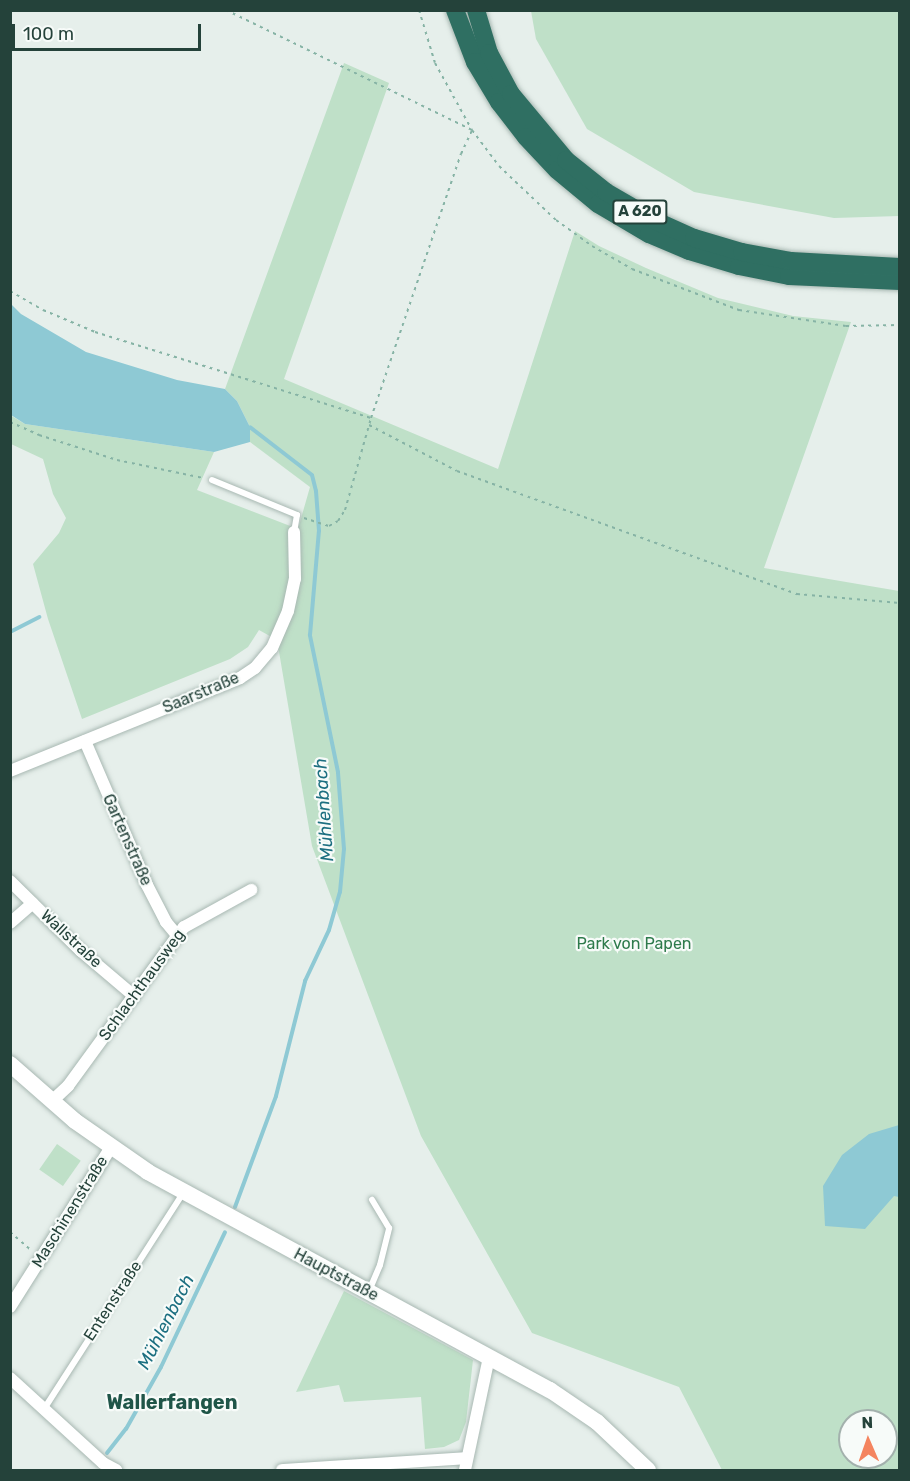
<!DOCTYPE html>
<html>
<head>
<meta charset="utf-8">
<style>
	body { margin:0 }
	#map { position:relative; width:910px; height:1481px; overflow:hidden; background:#e6efeb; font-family:Rubik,sans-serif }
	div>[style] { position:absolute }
	.green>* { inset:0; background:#bfe0c8; transform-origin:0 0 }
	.water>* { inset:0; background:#8ec9d4 }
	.stream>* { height:4px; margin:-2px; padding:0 2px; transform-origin:2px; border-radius:2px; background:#8ec9d4 }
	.path>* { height:2px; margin-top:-1px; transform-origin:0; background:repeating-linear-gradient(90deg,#86b3a5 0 3px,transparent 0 7.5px) }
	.roads { filter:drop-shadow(0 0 2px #a8b8b2) drop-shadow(0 0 2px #a8b8b2) }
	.service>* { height:6px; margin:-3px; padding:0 3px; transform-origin:3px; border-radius:3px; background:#fff }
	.minor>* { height:12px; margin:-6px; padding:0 6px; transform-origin:6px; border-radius:6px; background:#fff }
	.secondary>* { height:16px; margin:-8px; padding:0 8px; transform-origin:8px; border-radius:8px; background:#fff }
	.motorway>* { height:18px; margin:-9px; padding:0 9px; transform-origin:9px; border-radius:9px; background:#2f6f62 }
	span { translate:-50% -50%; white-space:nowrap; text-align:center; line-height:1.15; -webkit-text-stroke:4.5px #f7fbf9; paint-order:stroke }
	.shield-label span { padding:2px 4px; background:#f7fbf9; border:2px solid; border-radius:4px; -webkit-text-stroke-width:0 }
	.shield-label { font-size:15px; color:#24423a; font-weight:700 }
	.street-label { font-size:16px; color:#24423a }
	.park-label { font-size:16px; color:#2d7a4b }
	.water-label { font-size:18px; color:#1c6f80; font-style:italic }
	.quarter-label { font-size:20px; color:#1f5548; font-weight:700 }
	.frame { position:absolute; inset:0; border:12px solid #24423a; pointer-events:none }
	.north { position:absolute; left:838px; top:1409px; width:60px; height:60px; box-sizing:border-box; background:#f7fbf9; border:2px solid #a3b1ad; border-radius:50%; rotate:358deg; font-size:16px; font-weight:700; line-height:24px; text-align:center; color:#24423a }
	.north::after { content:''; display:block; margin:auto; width:21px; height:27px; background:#f4845f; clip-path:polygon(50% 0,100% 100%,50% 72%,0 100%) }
	.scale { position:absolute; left:12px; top:24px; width:189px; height:27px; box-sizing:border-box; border:3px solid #24423a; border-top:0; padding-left:8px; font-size:18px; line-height:21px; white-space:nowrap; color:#24423a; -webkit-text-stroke:4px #f7fbf9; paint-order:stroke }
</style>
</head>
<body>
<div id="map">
	<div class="green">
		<i style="clip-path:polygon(531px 11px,899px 11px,899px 216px,834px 218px,694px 192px,587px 129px,536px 39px)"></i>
		<i style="clip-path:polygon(evenodd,344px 63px,389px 83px,284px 379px,498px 469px,575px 231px,599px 246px,646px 268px,718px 298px,793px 316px,851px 322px,764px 568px,899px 591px,899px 1470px,722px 1470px,679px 1387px,532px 1333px,421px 1136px,312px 846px,277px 640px,259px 630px,248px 647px,230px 659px,82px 719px,48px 619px,33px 564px,59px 533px,66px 518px,53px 494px,43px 459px,11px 444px,10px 415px,25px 424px,214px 452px,197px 490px,298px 529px,310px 487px,250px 442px,250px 427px,237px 401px,225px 389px,344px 63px,850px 1421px,886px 1421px,886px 1457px,850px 1457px,850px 1421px)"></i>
		<i style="left:57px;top:1144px;width:29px;height:31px;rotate:35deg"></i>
		<i style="clip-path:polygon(344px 1291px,473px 1360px,466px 1422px,459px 1440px,444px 1447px,425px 1449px,421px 1397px,344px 1402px,339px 1385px,296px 1392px)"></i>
	</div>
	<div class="water">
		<i style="clip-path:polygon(11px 304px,21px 314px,86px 352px,177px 380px,225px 389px,237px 401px,250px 427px,250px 442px,214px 452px,25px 424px,11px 415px)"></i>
		<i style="clip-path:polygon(899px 1125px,899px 1197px,894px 1196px,865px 1229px,825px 1226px,823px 1186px,842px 1155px,869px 1134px)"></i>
	</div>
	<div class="stream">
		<i style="left:10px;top:632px;width:33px;rotate:-27deg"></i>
		<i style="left:235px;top:1207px;width:118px;rotate:-69.7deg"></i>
		<i style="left:276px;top:1096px;width:119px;rotate:-75.8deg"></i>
		<i style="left:305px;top:981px;width:56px;rotate:-64.8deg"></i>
		<i style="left:329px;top:930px;width:40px;rotate:-74deg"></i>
		<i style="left:340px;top:892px;width:43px;rotate:-84.7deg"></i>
		<i style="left:344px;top:849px;width:77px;rotate:-94.5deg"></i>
		<i style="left:338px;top:772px;width:140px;rotate:-101.6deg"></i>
		<i style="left:310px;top:635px;width:104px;rotate:-85.1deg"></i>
		<i style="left:319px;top:531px;width:40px;rotate:-94.3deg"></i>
		<i style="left:316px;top:491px;width:16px;rotate:-104deg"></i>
		<i style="left:312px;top:475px;width:78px;rotate:-142.3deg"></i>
		<i style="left:107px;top:1453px;width:31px;rotate:-52deg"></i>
		<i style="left:126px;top:1429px;width:71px;rotate:-60.6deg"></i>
		<i style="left:161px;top:1367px;width:149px;rotate:-64.6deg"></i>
	</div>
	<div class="path">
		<i style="left:226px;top:10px;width:274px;rotate:26deg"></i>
		<i style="left:419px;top:10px;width:55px;rotate:73.2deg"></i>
		<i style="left:435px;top:63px;width:77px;rotate:61.1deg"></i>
		<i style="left:472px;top:130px;width:45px;rotate:53.1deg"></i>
		<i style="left:499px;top:166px;width:79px;rotate:43.5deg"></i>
		<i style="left:556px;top:220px;width:44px;rotate:35.8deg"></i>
		<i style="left:592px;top:246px;width:46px;rotate:29.9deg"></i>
		<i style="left:632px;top:269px;width:115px;rotate:21deg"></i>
		<i style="left:739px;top:310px;width:108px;rotate:8.5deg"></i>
		<i style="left:846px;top:326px;width:54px;rotate:-1.1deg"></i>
		<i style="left:10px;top:291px;width:38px;rotate:30deg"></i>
		<i style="left:43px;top:310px;width:56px;rotate:22.9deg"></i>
		<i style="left:95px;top:332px;width:289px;rotate:17.3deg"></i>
		<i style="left:10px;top:422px;width:32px;rotate:24deg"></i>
		<i style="left:39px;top:435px;width:82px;rotate:17.8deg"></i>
		<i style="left:117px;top:460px;width:88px;rotate:11.8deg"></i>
		<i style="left:369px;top:425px;width:99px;rotate:27.6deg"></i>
		<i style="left:457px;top:471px;width:362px;rotate:19.9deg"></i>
		<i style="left:797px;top:594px;width:103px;rotate:5deg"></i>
		<i style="left:304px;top:518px;width:26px;rotate:18deg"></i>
		<i style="left:329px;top:526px;width:10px;rotate:-29deg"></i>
		<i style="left:338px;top:521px;width:13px;rotate:-58deg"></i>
		<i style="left:345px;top:510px;width:96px;rotate:-74.2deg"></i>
		<i style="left:371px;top:418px;width:279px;rotate:-71.2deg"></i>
		<i style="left:461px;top:154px;width:26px;rotate:-65deg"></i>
		<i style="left:10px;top:1232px;width:28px;rotate:41deg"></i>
	</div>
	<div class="roads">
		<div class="service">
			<i style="left:212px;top:480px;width:92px;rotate:22.4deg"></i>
			<i style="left:297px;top:515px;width:17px;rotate:100deg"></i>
			<i style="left:369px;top:1291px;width:28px;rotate:-67deg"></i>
			<i style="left:380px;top:1265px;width:38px;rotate:-76deg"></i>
			<i style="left:389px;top:1228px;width:33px;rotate:-121deg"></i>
			<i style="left:44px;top:1409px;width:257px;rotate:-57.2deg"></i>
		</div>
		<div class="minor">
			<i style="left:85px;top:741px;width:157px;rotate:66.7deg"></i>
			<i style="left:147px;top:885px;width:42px;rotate:62.8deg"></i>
			<i style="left:166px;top:922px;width:17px;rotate:50deg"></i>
			<i style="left:10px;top:771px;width:248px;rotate:-22deg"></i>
			<i style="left:240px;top:678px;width:18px;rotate:-34deg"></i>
			<i style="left:255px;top:668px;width:26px;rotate:-50deg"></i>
			<i style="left:272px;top:648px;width:40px;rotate:-66.6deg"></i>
			<i style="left:288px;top:611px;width:33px;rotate:-78deg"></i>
			<i style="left:295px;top:579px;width:47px;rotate:-91.2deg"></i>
			<i style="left:10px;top:881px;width:100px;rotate:44.6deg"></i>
			<i style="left:81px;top:951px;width:70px;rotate:40.3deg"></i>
			<i style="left:10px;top:923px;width:30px;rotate:-41deg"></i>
			<i style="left:52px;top:1101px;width:22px;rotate:-43deg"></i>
			<i style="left:68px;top:1086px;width:197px;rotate:-53.9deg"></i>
			<i style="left:184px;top:927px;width:77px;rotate:-28.9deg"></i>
			<i style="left:10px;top:1307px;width:189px;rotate:-57.7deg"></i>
			<i style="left:10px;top:1378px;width:126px;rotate:42.4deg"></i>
			<i style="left:103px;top:1463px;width:15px;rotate:28deg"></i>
			<i style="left:282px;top:1470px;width:185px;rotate:-3.7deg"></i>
			<i style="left:465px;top:1470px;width:116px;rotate:-78deg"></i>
		</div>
		<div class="secondary">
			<i style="left:10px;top:1064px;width:86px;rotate:41.2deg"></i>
			<i style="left:75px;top:1121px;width:89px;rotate:34.9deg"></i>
			<i style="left:148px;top:1172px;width:457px;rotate:28.5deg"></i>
			<i style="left:550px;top:1390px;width:57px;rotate:34.2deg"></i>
			<i style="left:597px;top:1422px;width:70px;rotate:43.3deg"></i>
		</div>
		<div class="motorway">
			<i style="left:455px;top:10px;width:56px;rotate:69deg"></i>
			<i style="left:475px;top:62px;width:47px;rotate:59deg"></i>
			<i style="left:499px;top:102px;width:44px;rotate:52.4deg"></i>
			<i style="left:526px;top:137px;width:45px;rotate:46.8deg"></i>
			<i style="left:557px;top:170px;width:53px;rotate:39.7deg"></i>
			<i style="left:598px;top:204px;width:59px;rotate:30.5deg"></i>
			<i style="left:649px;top:234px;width:43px;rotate:23deg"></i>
			<i style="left:689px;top:251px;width:52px;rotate:16.7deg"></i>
			<i style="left:739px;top:266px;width:51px;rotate:11.3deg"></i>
			<i style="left:789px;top:276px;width:111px;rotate:2.6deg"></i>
			<i style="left:476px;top:10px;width:45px;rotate:73.2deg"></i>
			<i style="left:489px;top:53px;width:47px;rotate:61.8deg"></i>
			<i style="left:511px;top:94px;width:86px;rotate:50.2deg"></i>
			<i style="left:566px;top:160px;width:51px;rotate:38.7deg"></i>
			<i style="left:606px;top:192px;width:58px;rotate:30.1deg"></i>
			<i style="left:656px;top:221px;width:42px;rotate:24.1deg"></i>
			<i style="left:694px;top:238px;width:50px;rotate:16.3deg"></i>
			<i style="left:742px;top:252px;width:50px;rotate:10.4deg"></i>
			<i style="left:791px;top:261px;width:109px;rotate:3.2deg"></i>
		</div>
	</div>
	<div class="shield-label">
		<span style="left:640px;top:212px">A 620</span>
	</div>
	<div class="street-label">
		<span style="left:201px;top:693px;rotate:-23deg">Saarstraße</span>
		<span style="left:127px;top:840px;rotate:66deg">Gartenstraße</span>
		<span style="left:71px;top:939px;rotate:43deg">Wallstraße</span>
		<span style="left:142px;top:985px;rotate:-54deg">Schlachthausweg</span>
		<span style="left:70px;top:1212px;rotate:-58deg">Maschinenstraße</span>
		<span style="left:336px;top:1275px;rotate:28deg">Hauptstraße</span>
		<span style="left:113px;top:1301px;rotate:-57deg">Entenstraße</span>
	</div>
	<div class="park-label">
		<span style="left:634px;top:944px">Park von Papen</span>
	</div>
	<div class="water-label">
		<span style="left:324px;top:810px;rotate:-94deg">Mühlenbach</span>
		<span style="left:166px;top:1322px;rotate:-63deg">Mühlenbach</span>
	</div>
	<div class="quarter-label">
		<span style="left:172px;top:1402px">Wallerfangen</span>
	</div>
	<div class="frame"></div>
	<div class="north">N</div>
	<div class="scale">100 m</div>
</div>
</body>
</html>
